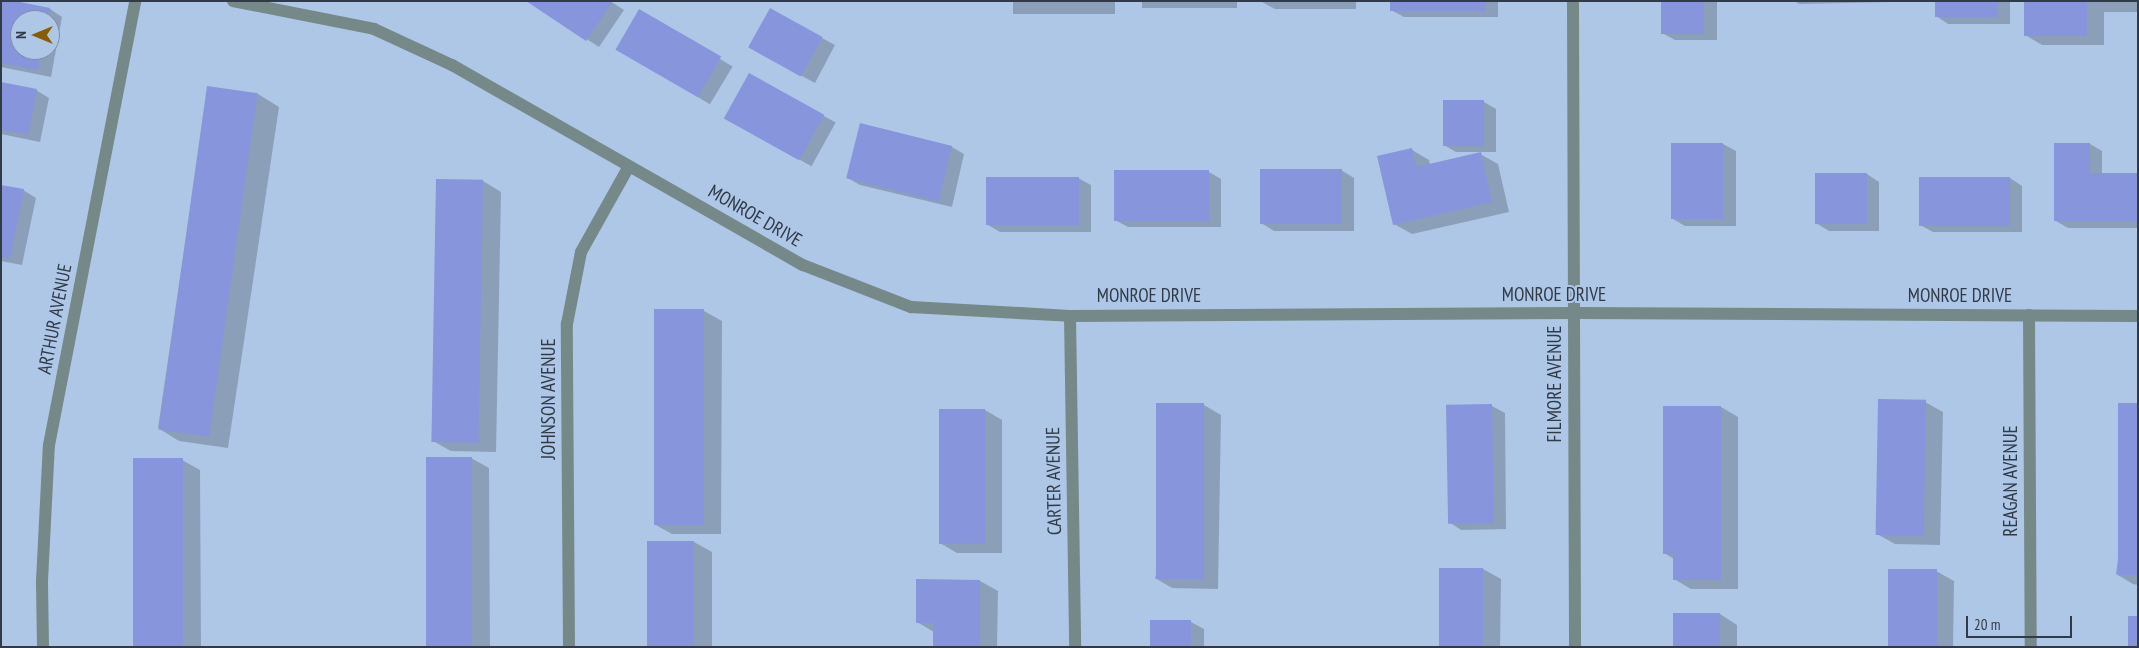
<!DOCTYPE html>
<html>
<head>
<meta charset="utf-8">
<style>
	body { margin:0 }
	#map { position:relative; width:2139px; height:648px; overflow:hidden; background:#aec7e7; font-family:"PT Sans Narrow",sans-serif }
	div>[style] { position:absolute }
	.shadow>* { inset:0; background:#0003; transform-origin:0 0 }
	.building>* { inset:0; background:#8795dc; transform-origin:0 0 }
	.minor>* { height:12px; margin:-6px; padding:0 6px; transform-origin:6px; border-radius:6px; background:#748988 }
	span { translate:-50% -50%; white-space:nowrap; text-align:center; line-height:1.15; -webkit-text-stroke:4px #aec7e7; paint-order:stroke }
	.street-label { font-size:19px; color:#313b48 }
	.frame { position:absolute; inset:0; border:2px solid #313b48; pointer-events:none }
	.north { position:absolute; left:10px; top:10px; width:50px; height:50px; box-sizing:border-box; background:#aec7e7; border:1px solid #7c8fa7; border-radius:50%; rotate:270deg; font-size:14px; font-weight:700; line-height:20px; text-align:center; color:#313b48 }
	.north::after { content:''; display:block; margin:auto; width:18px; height:22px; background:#8a5c00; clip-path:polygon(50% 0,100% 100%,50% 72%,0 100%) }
	.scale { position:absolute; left:1966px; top:616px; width:106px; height:22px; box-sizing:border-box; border:2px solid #313b48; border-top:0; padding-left:6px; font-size:15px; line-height:18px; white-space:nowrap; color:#313b48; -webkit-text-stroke:4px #aec7e7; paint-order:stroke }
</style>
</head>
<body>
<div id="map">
	<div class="shadow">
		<i style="clip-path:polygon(evenodd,1px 1px,50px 9px,62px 17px,51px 77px,1px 67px,1px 1px,20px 20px,50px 20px,50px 50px,20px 50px,20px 20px)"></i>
		<i style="clip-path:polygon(528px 1px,610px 1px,624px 10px,599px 47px)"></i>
		<i style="left:1013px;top:1px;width:102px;height:13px"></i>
		<i style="left:1142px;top:1px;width:95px;height:7px"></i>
		<i style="clip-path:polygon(1356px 1px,1356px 9px,1275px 9px,1262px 2px)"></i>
		<i style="clip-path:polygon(1391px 1px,1498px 1px,1498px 17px,1404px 17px,1391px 10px)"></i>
		<i style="clip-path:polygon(1662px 1px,1717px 1px,1717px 40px,1675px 40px,1662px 33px)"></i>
		<i style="clip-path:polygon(1795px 1px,1890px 1px,1890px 2px,1799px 4px)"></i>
		<i style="clip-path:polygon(1936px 1px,2010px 1px,2010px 24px,1948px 24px,1936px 16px)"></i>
		<i style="clip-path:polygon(2025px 1px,2138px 1px,2138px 12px,2104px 12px,2104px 45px,2042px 45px,2025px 35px)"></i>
		<i style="clip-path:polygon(770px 10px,835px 45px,815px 83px,763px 55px)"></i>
		<i style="left:640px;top:11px;width:108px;height:44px;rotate:31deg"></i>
		<i style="left:750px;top:75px;width:98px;height:50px;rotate:29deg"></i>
		<i style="clip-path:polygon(1px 84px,36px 90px,49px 98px,40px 142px,1px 134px)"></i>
		<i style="clip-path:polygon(208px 87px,258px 94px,279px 107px,228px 448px,179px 441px,158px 428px)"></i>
		<i style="clip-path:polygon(1484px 102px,1496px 109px,1496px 152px,1456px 152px,1444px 145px)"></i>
		<i style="clip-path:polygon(1673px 144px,1723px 144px,1736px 151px,1736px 226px,1685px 226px,1673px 219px)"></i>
		<i style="clip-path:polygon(2090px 144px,2102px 151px,2102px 174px,2138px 174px,2138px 228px,2068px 228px,2056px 221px)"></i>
		<i style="clip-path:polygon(952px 147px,964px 154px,952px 207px,860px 185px,848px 178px)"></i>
		<i style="clip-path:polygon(1412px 150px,1429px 160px,1430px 165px,1480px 154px,1498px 164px,1509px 212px,1412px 234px,1394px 224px)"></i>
		<i style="clip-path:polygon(1341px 170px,1354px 178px,1354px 231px,1274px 231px,1261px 223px)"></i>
		<i style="clip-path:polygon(1209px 172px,1221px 179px,1221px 227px,1128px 227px,1115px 220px)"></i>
		<i style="clip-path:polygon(1867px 174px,1879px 182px,1879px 231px,1829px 231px,1816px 223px)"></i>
		<i style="clip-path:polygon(1078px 178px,1091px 185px,1091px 232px,1000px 232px,988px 225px)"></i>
		<i style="clip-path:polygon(2010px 178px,2022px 186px,2022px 232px,1933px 232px,1920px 225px)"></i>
		<i style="clip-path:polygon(437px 181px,483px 181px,501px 192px,496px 452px,451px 451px,433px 441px)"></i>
		<i style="clip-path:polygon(1px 186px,23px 190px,36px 198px,22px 265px,1px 261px)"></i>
		<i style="clip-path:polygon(655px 310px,704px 311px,722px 321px,721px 534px,672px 534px,654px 524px)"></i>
		<i style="clip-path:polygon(1925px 402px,1943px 412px,1940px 545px,1895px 544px,1877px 534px)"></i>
		<i style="clip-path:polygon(1204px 405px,1221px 415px,1218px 589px,1172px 588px,1155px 578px)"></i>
		<i style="clip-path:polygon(2138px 405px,2138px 585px,2133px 584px,2116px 574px)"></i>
		<i style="clip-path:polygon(1492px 406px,1505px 413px,1506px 529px,1461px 530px,1449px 522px)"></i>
		<i style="clip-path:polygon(1721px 407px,1738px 417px,1738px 589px,1691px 589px,1674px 579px,1674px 559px,1664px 553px)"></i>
		<i style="clip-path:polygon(985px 410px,1002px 420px,1002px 553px,957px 553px,940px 543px)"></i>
		<i style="clip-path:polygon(471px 458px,489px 468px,490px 647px,429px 647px)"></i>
		<i style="clip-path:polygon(182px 460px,200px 470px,201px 647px,136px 647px)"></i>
		<i style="clip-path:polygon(648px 542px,694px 542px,712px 552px,712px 647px,649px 647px)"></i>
		<i style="clip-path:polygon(1440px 569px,1483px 569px,1501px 579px,1500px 647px,1440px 647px)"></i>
		<i style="clip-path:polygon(1936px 571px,1954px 581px,1953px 647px,1889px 647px)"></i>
		<i style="clip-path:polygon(917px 580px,980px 581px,998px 591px,997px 647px,934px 647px,934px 632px,917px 622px)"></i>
		<i style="clip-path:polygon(1720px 614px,1737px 625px,1737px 647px,1675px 647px)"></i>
		<i style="clip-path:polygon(1151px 622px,1191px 622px,1204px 629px,1204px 647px,1151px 647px)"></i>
	</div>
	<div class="building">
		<i style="clip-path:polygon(1px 1px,15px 1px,50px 8px,48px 20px,20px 20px,20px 50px,42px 50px,38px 70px,1px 63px)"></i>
		<i style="clip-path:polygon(526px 1px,611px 1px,612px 2px,586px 41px)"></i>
		<i style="left:1390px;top:1px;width:96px;height:10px"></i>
		<i style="left:1661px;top:1px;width:43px;height:33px"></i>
		<i style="left:1935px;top:1px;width:63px;height:16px"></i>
		<i style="left:2024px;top:1px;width:63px;height:35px"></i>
		<i style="left:770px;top:8px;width:60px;height:45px;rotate:29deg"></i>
		<i style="left:639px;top:9px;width:95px;height:47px;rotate:30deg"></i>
		<i style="left:749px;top:73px;width:86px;height:52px;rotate:29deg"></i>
		<i style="clip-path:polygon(1px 82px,37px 89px,28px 135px,1px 130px)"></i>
		<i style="left:207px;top:86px;width:51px;height:347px;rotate:8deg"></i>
		<i style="left:1443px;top:100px;width:41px;height:46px"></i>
		<i style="left:860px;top:123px;width:95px;height:57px;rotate:14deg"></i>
		<i style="left:1671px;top:143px;width:52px;height:76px"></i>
		<i style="clip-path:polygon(2054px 143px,2090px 143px,2090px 173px,2138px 173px,2138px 221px,2054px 221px)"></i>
		<i style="clip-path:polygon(1412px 148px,1416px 167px,1481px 152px,1492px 202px,1393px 225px,1377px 156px)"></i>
		<i style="left:1260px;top:169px;width:82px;height:55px"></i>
		<i style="left:1114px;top:170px;width:95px;height:51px"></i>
		<i style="left:1815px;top:173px;width:52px;height:51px"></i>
		<i style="left:986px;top:177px;width:93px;height:48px"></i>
		<i style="left:1919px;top:177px;width:91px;height:49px"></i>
		<i style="left:436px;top:179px;width:47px;height:263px;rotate:1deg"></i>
		<i style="clip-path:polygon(1px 185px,24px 189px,10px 259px,1px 257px)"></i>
		<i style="left:654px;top:309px;width:50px;height:216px"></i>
		<i style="left:1878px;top:399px;width:48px;height:136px;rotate:1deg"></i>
		<i style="left:1156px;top:403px;width:48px;height:176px"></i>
		<i style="left:2118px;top:403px;width:20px;height:172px"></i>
		<i style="left:1492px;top:404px;width:119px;height:46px;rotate:89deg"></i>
		<i style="clip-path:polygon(1663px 406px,1721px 406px,1721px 580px,1673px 580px,1673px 554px,1663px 554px)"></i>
		<i style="left:939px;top:409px;width:46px;height:135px"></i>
		<i style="left:472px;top:457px;width:190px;height:46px;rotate:90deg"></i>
		<i style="left:183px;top:458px;width:189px;height:50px;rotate:90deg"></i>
		<i style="left:647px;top:541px;width:47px;height:106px"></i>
		<i style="left:1439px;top:568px;width:44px;height:79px"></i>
		<i style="left:1888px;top:569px;width:49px;height:78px"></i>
		<i style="clip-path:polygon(916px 579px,980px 580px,980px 647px,933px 647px,933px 623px,916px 623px)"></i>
		<i style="left:1720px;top:613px;width:34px;height:47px;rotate:90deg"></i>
		<i style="left:2128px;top:616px;width:10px;height:31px"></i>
		<i style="left:1150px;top:620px;width:41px;height:27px"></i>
	</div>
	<div class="minor">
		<i style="left:233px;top:1px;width:144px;rotate:11.2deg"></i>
		<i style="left:374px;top:29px;width:86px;rotate:24.8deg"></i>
		<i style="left:452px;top:65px;width:404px;rotate:29.7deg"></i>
		<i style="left:803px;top:265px;width:116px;rotate:21.3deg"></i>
		<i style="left:911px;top:307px;width:159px;rotate:3.2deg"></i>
		<i style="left:1070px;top:316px;width:504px;rotate:-0.34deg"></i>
		<i style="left:1574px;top:313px;width:564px;rotate:0.3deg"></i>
		<i style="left:1573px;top:1px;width:646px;rotate:89.82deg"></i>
		<i style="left:2029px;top:315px;width:332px;rotate:89.7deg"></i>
		<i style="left:1070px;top:316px;width:331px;rotate:89.1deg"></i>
		<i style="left:43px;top:647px;width:66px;rotate:-90.9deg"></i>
		<i style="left:42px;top:581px;width:136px;rotate:-87.1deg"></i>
		<i style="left:49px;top:445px;width:452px;rotate:-79deg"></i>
		<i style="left:569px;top:647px;width:323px;rotate:-90.4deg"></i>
		<i style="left:567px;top:324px;width:73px;rotate:-79deg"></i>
		<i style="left:581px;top:252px;width:98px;rotate:-60.8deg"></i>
	</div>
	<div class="street-label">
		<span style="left:755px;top:216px;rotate:30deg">MONROE DRIVE</span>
		<span style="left:1554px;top:295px">MONROE DRIVE</span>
		<span style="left:1149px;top:296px">MONROE DRIVE</span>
		<span style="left:1960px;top:296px">MONROE DRIVE</span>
		<span style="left:55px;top:319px;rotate:-79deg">ARTHUR AVENUE</span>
		<span style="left:1555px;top:384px;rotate:-90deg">FILMORE AVENUE</span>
		<span style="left:549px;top:399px;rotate:-90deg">JOHNSON AVENUE</span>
		<span style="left:1054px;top:481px;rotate:-91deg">CARTER AVENUE</span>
		<span style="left:2011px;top:481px;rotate:-90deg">REAGAN AVENUE</span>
	</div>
	<div class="frame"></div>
	<div class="north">N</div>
	<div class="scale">20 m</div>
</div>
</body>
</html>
